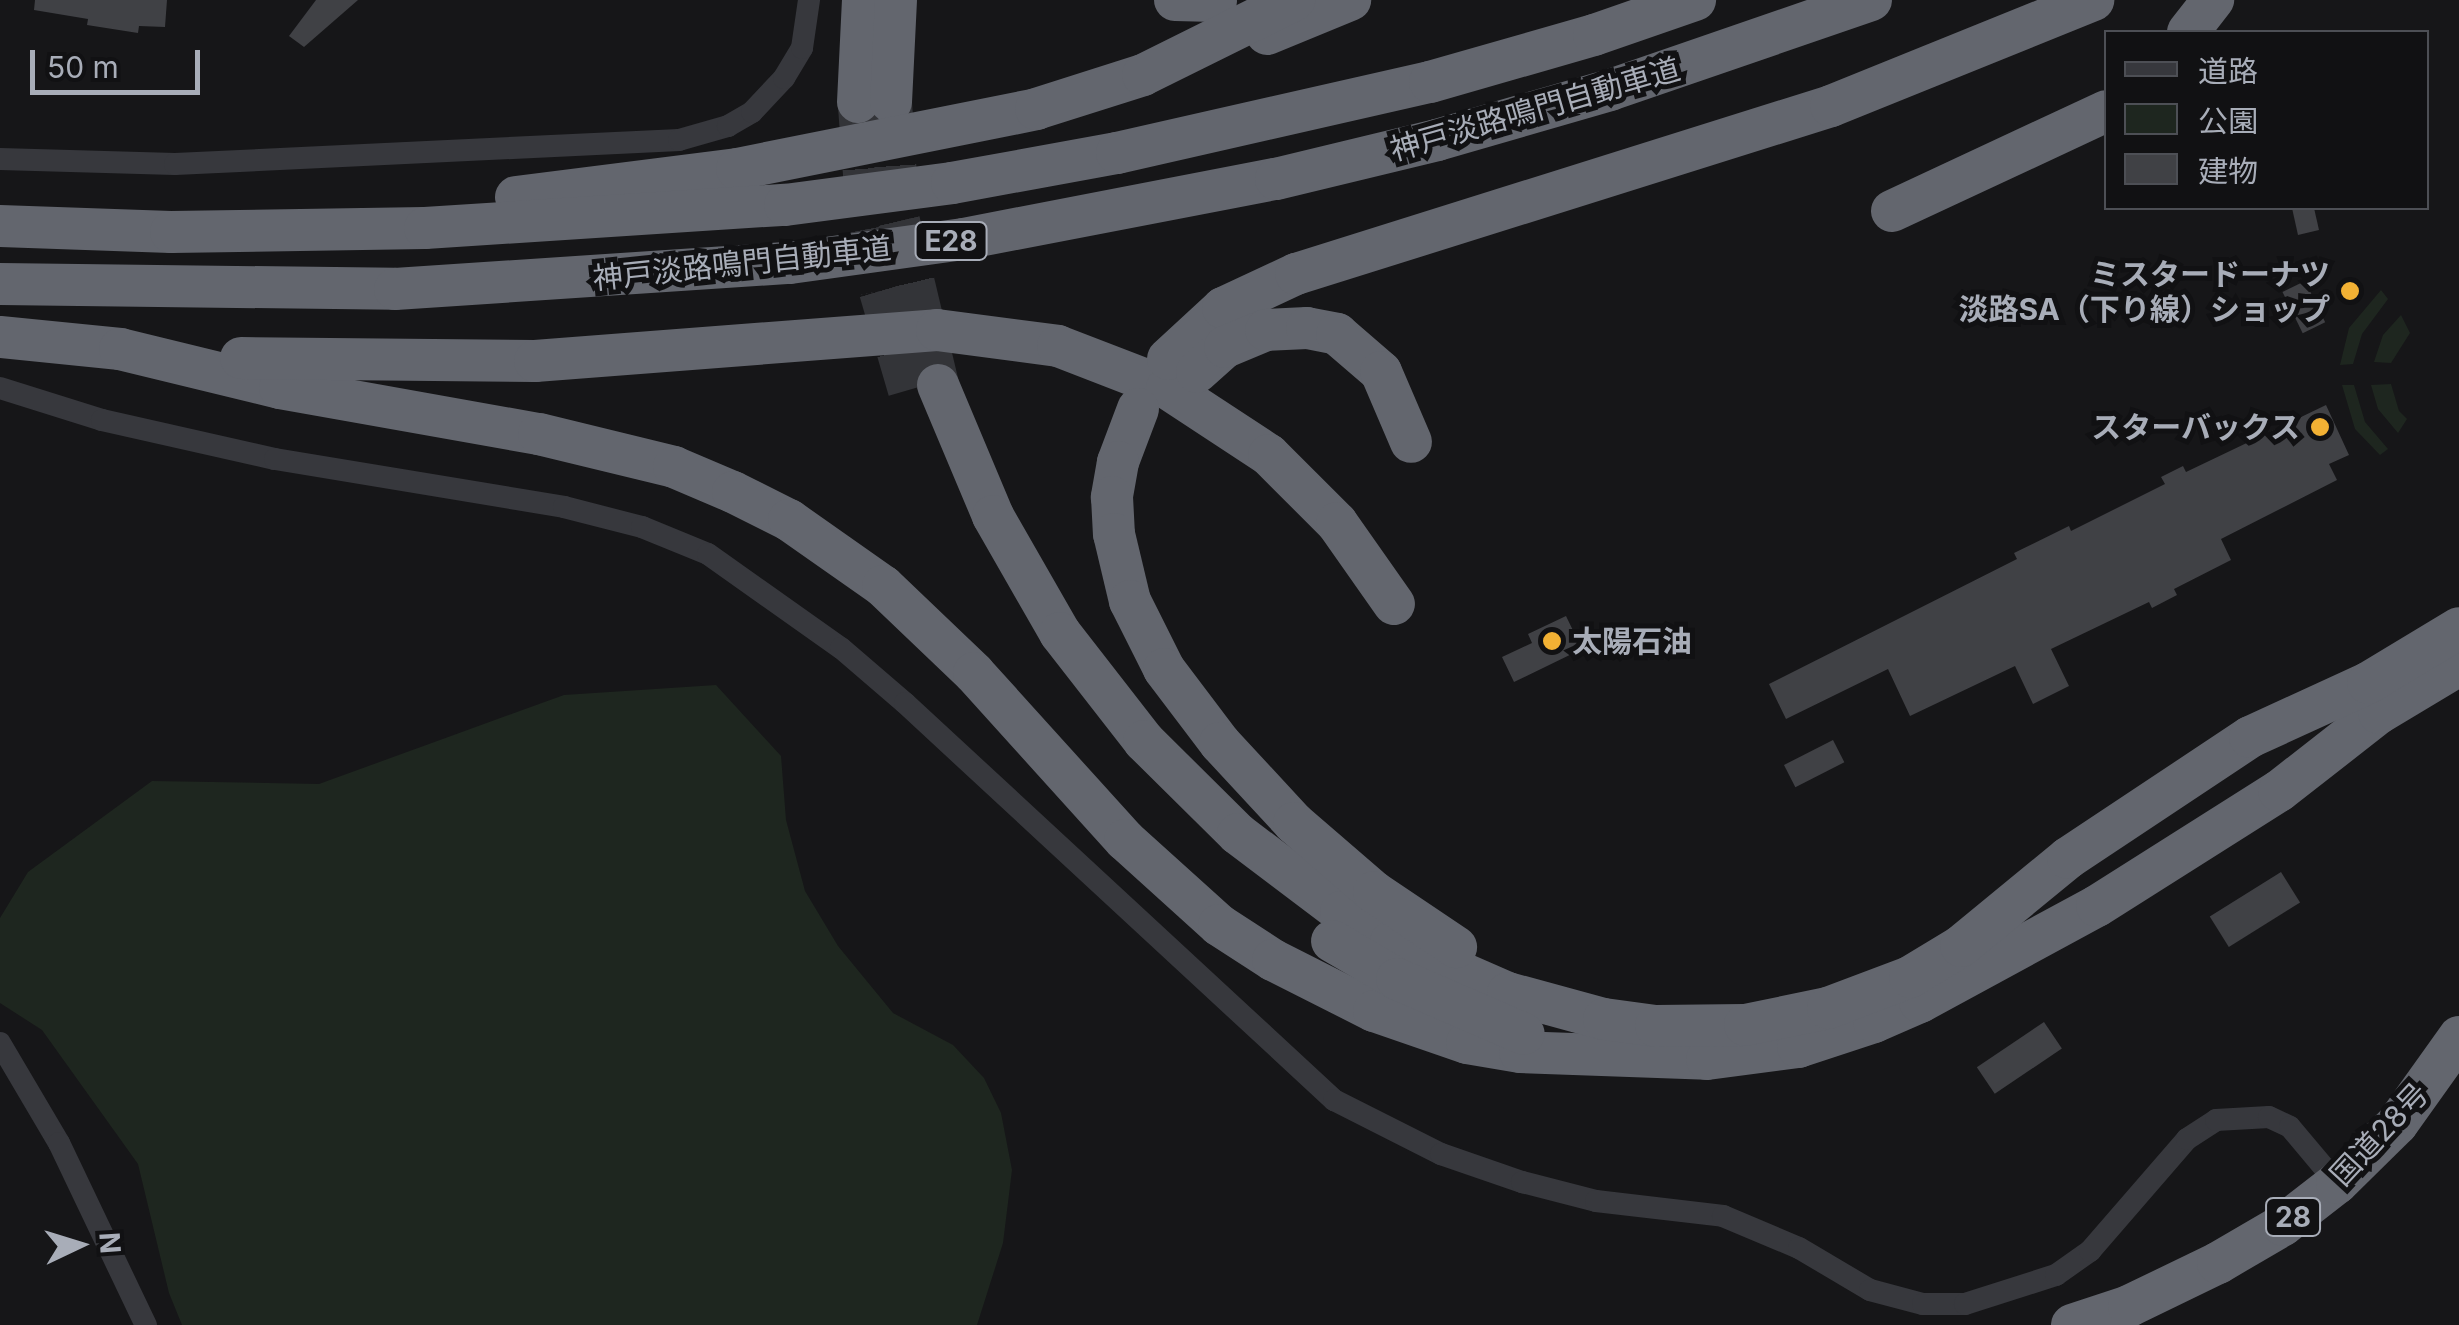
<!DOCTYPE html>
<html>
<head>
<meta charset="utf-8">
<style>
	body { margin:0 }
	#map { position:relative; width:2459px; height:1325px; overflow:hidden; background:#161618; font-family:Inter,"Noto Sans JP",sans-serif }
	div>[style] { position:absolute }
	.green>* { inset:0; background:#1e261f }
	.building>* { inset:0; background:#404145; transform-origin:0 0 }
	.highway-tunnel>* { height:42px; margin-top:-21px; transform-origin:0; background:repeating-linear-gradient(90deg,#333438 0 42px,transparent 0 63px) }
	.street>* { height:22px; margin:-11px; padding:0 11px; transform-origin:11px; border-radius:11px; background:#37383d }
	.highway>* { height:42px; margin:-21px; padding:0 21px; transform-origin:21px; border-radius:21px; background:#63666e }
	.dots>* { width:28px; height:28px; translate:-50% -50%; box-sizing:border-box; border:5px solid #111113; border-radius:50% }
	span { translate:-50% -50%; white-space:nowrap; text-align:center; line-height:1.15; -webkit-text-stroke:10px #111113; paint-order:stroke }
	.shield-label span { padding:2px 8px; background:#111113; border:2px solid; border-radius:8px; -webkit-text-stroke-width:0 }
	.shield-label { font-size:28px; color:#a8adb8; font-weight:700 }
	.street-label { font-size:30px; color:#a8adb8 }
	.poi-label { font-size:30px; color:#a8adb8; font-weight:700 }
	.right { translate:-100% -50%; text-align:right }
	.left { translate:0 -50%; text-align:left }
	.legend { position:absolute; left:2104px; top:30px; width:325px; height:180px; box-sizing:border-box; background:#111113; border:2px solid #4d4f55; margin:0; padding:12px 18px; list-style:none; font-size:30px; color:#a8adb8 }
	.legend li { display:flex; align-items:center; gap:20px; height:50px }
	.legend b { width:50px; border:2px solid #4d4f55 }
	.north { position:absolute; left:30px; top:1195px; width:100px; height:100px; -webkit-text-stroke:8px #111113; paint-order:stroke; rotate:86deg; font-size:28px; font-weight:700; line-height:40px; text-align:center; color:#a8adb8 }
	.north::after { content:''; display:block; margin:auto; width:35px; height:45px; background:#a8adb8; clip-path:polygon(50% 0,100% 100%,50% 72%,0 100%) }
	.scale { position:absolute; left:30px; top:50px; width:170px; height:45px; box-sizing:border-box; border:5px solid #a8adb8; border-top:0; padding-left:12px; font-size:30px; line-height:35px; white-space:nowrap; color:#a8adb8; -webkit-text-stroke:8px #111113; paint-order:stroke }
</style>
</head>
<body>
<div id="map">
	<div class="green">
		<i style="clip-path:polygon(2381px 290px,2388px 299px,2362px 334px,2353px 364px,2340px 365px,2349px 328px)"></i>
		<i style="clip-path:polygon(2401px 315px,2410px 333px,2391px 363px,2374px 362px,2383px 335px)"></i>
		<i style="clip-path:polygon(2391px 384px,2399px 411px,2407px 419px,2398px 433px,2378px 409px,2371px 385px)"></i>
		<i style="clip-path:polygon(2342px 385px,2354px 385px,2365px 422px,2388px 449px,2380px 455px,2355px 429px)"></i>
		<i style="clip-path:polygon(716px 685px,781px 756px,786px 820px,805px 891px,838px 946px,893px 1013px,953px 1045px,984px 1078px,1001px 1113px,1012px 1170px,1003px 1243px,977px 1325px,182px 1325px,169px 1293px,138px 1164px,42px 1030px,0 1003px,0 918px,28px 872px,152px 781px,319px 784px,564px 695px)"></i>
	</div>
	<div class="building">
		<i style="clip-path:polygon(35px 0,167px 0,165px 27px,139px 26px,138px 33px,87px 25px,88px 19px,34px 10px)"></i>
		<i style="clip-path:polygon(316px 0,358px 0,304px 47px,289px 36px)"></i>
		<i style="clip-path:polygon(2292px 208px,2314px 208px,2319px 230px,2298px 235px)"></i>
		<i style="left:2305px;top:281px;width:46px;height:25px;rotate:64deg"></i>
		<i style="clip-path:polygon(2326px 405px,2349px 455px,2329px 464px,2337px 480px,2221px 539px,2231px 560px,2174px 589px,2177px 595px,2152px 608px,2149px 602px,2051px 649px,2069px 686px,2033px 704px,2015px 666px,1910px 716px,1888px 669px,1786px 719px,1769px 684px,2017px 559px,2014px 553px,2069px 526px,2071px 531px,2165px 484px,2161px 477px,2183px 466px,2186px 472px)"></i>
		<i style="clip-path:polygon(1566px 616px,1582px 649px,1514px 682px,1502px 657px,1532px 643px,1528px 634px)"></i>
		<i style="left:1833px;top:740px;width:25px;height:55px;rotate:63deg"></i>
		<i style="left:2281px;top:872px;width:36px;height:84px;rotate:58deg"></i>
		<i style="left:2044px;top:1022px;width:32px;height:81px;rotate:56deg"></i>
	</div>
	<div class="highway-tunnel">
		<i style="left:891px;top:103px;width:118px;rotate:86.1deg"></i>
		<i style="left:899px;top:221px;width:169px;rotate:76.6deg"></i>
		<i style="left:859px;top:106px;width:123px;rotate:85.8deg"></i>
		<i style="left:868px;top:229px;width:63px;rotate:79deg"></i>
		<i style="left:880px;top:291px;width:103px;rotate:73.7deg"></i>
	</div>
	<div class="street">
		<i style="left:0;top:159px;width:175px;rotate:1.6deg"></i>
		<i style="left:175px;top:164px;width:505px;rotate:-2.73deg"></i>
		<i style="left:679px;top:140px;width:51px;rotate:-15.9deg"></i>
		<i style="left:728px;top:126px;width:28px;rotate:-30deg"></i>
		<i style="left:752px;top:112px;width:47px;rotate:-46.7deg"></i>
		<i style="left:784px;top:78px;width:35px;rotate:-59deg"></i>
		<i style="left:802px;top:48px;width:49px;rotate:-81.7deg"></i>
		<i style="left:0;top:388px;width:107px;rotate:17.4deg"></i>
		<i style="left:102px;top:420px;width:177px;rotate:12.7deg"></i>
		<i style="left:275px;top:459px;width:293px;rotate:9.4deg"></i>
		<i style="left:564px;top:507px;width:81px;rotate:14.4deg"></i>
		<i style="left:642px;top:527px;width:71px;rotate:22.2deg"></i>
		<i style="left:708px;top:554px;width:163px;rotate:35.3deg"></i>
		<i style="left:841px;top:648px;width:84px;rotate:40.7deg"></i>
		<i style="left:905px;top:703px;width:585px;rotate:42.78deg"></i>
		<i style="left:1334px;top:1100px;width:120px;rotate:26.8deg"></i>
		<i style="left:1441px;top:1154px;width:86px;rotate:19.1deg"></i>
		<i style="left:1522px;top:1182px;width:76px;rotate:14.4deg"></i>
		<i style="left:1596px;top:1201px;width:128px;rotate:6.7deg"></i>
		<i style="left:1723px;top:1216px;width:82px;rotate:22.8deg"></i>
		<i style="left:1799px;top:1248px;width:82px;rotate:30.6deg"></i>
		<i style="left:1870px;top:1290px;width:55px;rotate:14.8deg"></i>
		<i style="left:1923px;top:1304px;width:42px"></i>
		<i style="left:1965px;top:1304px;width:96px;rotate:-17.7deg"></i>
		<i style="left:2056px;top:1275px;width:42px;rotate:-35.2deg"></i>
		<i style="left:2090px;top:1251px;width:148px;rotate:-49.1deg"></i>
		<i style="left:2187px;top:1139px;width:35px;rotate:-33deg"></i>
		<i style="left:2216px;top:1120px;width:53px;rotate:-3.2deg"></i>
		<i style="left:2269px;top:1117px;width:23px;rotate:25deg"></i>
		<i style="left:2290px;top:1127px;width:73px;rotate:50deg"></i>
		<i style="left:0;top:1043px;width:116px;rotate:59.5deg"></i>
		<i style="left:59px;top:1143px;width:202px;rotate:64.5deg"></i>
	</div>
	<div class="highway">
		<i style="left:1175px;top:0;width:41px;rotate:1.4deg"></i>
		<i style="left:2188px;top:32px;width:41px;rotate:-52deg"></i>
		<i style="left:1267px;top:34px;width:90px;rotate:-22.3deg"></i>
		<i style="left:858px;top:102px;width:102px;rotate:-87.2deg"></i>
		<i style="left:891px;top:102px;width:102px;rotate:-87.2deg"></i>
		<i style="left:516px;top:197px;width:223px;rotate:-7.2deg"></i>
		<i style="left:737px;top:169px;width:305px;rotate:-11.3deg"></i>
		<i style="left:1036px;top:109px;width:112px;rotate:-17.6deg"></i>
		<i style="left:1143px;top:75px;width:169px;rotate:-26.4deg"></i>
		<i style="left:1892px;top:211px;width:236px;rotate:-25deg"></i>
		<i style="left:0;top:226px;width:171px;rotate:2deg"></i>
		<i style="left:171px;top:232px;width:254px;rotate:-0.9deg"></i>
		<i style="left:425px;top:228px;width:361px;rotate:-3.7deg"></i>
		<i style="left:785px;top:205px;width:168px;rotate:-7.5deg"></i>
		<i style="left:952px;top:183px;width:168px;rotate:-10.3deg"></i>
		<i style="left:1117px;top:153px;width:321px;rotate:-12.8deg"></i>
		<i style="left:1430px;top:82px;width:171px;rotate:-16deg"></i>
		<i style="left:1594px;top:35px;width:107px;rotate:-19.1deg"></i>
		<i style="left:0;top:284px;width:395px;rotate:0.7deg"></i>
		<i style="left:395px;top:289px;width:396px;rotate:-3.8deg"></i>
		<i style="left:790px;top:263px;width:175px;rotate:-7.9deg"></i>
		<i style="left:963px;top:239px;width:319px;rotate:-10.9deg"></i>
		<i style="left:1276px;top:179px;width:166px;rotate:-13.6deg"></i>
		<i style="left:1437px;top:140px;width:180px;rotate:-16.1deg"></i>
		<i style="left:1610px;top:90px;width:276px;rotate:-19deg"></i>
		<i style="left:0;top:337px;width:121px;rotate:5.7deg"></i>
		<i style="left:120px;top:349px;width:165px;rotate:13.7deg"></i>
		<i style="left:280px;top:388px;width:263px;rotate:10.1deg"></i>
		<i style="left:539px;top:434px;width:139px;rotate:13.7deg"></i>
		<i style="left:674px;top:467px;width:64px;rotate:23deg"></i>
		<i style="left:733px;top:492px;width:63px;rotate:26.6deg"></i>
		<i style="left:789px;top:520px;width:115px;rotate:35.1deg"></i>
		<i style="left:883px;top:586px;width:126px;rotate:43.7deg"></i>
		<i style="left:974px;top:673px;width:225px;rotate:47.9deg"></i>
		<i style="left:1125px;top:840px;width:127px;rotate:42.1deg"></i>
		<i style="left:1219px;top:925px;width:64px;rotate:32.9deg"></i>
		<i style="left:1273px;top:960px;width:113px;rotate:26.8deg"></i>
		<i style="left:1374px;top:1011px;width:98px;rotate:19deg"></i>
		<i style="left:1467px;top:1043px;width:54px;rotate:9.6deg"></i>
		<i style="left:1520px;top:1052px;width:187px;rotate:2.1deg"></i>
		<i style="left:1707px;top:1059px;width:92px;rotate:-7.5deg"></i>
		<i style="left:1798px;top:1047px;width:80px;rotate:-18.2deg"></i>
		<i style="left:1874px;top:1022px;width:50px;rotate:-23.5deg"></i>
		<i style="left:1920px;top:1002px;width:201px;rotate:-28.5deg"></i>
		<i style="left:2097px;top:906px;width:215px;rotate:-32.3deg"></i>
		<i style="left:2279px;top:791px;width:127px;rotate:-38deg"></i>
		<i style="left:2379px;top:713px;width:93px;rotate:-31deg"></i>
		<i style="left:241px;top:358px;width:294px;rotate:0.6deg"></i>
		<i style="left:535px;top:361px;width:403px;rotate:-4.4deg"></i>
		<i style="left:937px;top:330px;width:122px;rotate:7.5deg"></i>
		<i style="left:1058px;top:346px;width:117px;rotate:21.1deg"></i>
		<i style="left:1167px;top:388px;width:122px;rotate:33.3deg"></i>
		<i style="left:1269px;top:455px;width:96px;rotate:45deg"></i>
		<i style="left:1337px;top:523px;width:99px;rotate:54.9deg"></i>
		<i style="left:1168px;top:359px;width:75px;rotate:-42.8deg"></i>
		<i style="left:1223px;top:308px;width:81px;rotate:-25deg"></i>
		<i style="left:1296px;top:274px;width:561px;rotate:-17.43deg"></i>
		<i style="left:1831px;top:106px;width:283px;rotate:-22deg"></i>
		<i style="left:1197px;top:372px;width:38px;rotate:-42deg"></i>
		<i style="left:1225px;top:347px;width:44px;rotate:-22.5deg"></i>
		<i style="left:1266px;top:330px;width:41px;rotate:-2.8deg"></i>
		<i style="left:1307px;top:328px;width:31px;rotate:11deg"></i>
		<i style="left:1337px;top:334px;width:58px;rotate:40.8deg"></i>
		<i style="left:1381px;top:372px;width:76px;rotate:66.8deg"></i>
		<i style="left:938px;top:385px;width:142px;rotate:67.2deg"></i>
		<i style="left:993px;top:516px;width:135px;rotate:60.2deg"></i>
		<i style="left:1060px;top:633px;width:137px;rotate:52.1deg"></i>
		<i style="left:1144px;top:741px;width:132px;rotate:44.7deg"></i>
		<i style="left:1238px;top:834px;width:129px;rotate:37.1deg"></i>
		<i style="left:1341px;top:912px;width:58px;rotate:31deg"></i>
		<i style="left:1391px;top:942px;width:128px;rotate:23.6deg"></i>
		<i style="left:1508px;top:993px;width:99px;rotate:15.2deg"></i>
		<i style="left:1604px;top:1019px;width:52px;rotate:7.7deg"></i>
		<i style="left:1656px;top:1026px;width:89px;rotate:-0.6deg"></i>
		<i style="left:1745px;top:1025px;width:85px;rotate:-11.6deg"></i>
		<i style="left:1828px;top:1008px;width:88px;rotate:-20.7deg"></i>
		<i style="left:1910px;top:977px;width:60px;rotate:-31.3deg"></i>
		<i style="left:1961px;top:946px;width:139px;rotate:-39.4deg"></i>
		<i style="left:2068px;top:858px;width:219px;rotate:-33.6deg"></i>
		<i style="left:2250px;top:737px;width:130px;rotate:-24.6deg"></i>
		<i style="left:2368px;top:683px;width:106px;rotate:-31.1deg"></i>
		<i style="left:1138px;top:409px;width:57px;rotate:110.7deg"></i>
		<i style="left:1118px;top:462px;width:36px;rotate:100deg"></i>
		<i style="left:1112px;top:497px;width:37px;rotate:87deg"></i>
		<i style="left:1114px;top:534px;width:69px;rotate:76.6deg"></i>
		<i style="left:1130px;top:601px;width:76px;rotate:63.4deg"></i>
		<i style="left:1164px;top:669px;width:93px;rotate:52.9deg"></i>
		<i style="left:1220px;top:743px;width:109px;rotate:47.2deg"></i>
		<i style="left:1294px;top:823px;width:106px;rotate:40.8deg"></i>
		<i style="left:1374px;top:892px;width:99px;rotate:33.9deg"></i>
		<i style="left:1332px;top:941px;width:75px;rotate:30.3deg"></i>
		<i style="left:1397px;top:979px;width:138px;rotate:23.4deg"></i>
		<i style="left:2072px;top:1325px;width:60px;rotate:-18.4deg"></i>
		<i style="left:2129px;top:1306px;width:99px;rotate:-25.8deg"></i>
		<i style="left:2218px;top:1263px;width:75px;rotate:-30.3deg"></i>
		<i style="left:2283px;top:1225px;width:68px;rotate:-37.9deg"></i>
		<i style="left:2337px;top:1183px;width:84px;rotate:-44.5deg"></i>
		<i style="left:2397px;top:1124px;width:107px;rotate:-54.5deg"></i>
	</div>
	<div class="dots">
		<i style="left:2350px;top:291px;background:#f2b134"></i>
		<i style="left:2320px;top:427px;background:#f2b134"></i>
		<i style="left:1552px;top:641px;background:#f2b134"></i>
	</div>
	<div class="shield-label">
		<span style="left:951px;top:241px">E28</span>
		<span style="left:2293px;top:1217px">28</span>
	</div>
	<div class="street-label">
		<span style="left:1535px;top:109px;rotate:-16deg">神戸淡路鳴門自動車道</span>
		<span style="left:742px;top:263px;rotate:-6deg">神戸淡路鳴門自動車道</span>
		<span style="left:2379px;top:1134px;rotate:-47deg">国道28号</span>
	</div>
	<div class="poi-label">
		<span class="right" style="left:2330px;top:291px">ミスタードーナツ<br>淡路SA（下り線）ショップ</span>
		<span class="right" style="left:2300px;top:427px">スターバックス</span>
		<span class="left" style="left:1572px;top:641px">太陽石油</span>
	</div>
	<ul class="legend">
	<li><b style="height:12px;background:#37383d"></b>道路</li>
	<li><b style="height:28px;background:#1e261f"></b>公園</li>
	<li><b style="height:28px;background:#404145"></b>建物</li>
	</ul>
	<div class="north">N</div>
	<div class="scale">50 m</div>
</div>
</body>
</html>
